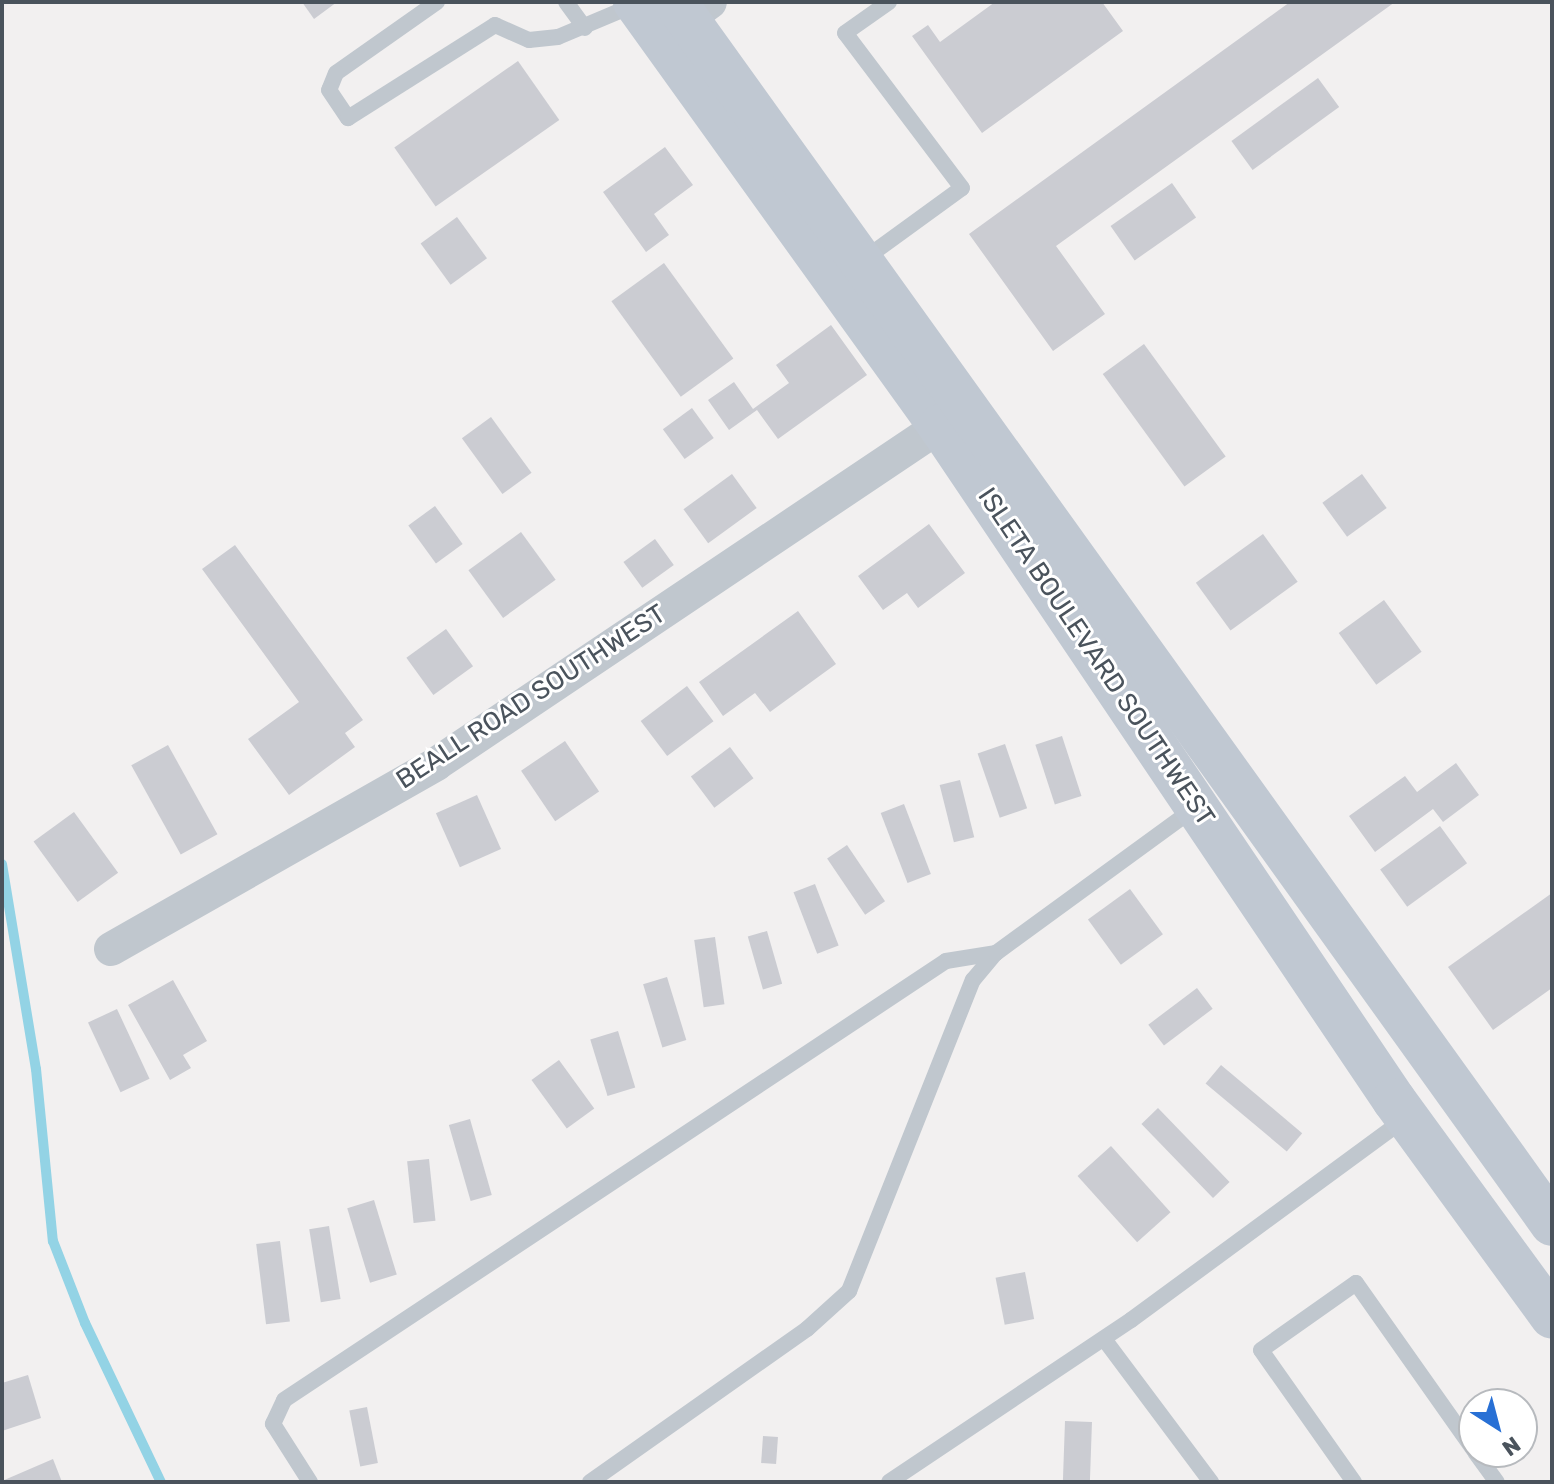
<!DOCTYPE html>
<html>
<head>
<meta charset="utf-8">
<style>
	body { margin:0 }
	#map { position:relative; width:1554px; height:1484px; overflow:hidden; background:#f2f0f0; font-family:Rubik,sans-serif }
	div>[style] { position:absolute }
	.stream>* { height:10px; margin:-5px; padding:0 5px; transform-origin:5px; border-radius:5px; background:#93d3e5 }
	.building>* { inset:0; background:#cbccd2; transform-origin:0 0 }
	.service>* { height:16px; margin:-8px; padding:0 8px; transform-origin:8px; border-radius:8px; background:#c0c7ce }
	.minor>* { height:34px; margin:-17px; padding:0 17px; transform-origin:17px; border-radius:17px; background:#c0c7ce }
	.secondary>* { height:44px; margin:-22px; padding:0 22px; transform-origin:22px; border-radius:22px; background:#c0c8d2 }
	span { translate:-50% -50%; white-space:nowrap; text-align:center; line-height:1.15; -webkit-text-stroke:6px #fff; paint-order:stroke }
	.street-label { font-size:26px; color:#4a535c }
	.frame { position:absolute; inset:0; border:4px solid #4a535c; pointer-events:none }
	.north { position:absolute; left:1458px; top:1388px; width:80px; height:80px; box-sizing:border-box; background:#fff; border:2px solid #b7babe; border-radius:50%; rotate:144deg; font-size:22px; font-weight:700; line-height:32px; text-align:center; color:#4a535c }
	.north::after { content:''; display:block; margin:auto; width:28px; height:36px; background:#2870d5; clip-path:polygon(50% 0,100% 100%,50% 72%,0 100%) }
</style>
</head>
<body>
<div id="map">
	<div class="stream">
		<i style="left:2px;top:864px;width:208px;rotate:80.6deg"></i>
		<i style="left:36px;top:1069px;width:173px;rotate:84.4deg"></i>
		<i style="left:53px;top:1241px;width:88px;rotate:68.7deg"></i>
		<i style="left:85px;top:1323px;width:176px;rotate:64.5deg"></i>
	</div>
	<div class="building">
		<i style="clip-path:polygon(302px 2px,337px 2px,314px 19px)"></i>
		<i style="clip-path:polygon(995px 2px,1102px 2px,1123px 31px,982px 133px,912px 36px,928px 25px,940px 42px)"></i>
		<i style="clip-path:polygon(1290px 2px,1395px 2px,1056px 246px,1105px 314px,1053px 351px,969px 234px)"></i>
		<i style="left:518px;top:61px;width:72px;height:151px;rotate:55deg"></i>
		<i style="left:1318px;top:78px;width:36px;height:107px;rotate:54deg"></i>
		<i style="clip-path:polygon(665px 147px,693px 185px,654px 214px,669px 235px,646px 252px,603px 192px)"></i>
		<i style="left:1172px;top:183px;width:42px;height:75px;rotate:55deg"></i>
		<i style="left:457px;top:217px;width:51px;height:45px;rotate:54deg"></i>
		<i style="left:664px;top:263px;width:118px;height:65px;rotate:54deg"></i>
		<i style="clip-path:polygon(831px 325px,867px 375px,778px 439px,757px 410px,729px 430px,708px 400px,734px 382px,753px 409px,789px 383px,776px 365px)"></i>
		<i style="left:1144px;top:344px;width:139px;height:51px;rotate:54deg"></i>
		<i style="left:692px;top:408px;width:37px;height:36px;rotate:54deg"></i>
		<i style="left:491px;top:417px;width:69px;height:36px;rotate:54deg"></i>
		<i style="left:732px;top:474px;width:42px;height:60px;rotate:54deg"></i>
		<i style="left:1362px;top:474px;width:42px;height:49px;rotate:54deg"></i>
		<i style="left:435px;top:506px;width:47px;height:33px;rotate:54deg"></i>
		<i style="clip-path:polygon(929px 524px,965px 573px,918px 608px,907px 593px,883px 610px,858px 576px)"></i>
		<i style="left:521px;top:532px;width:59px;height:65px;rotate:54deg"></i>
		<i style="left:1263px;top:534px;width:59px;height:83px;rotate:54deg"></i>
		<i style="left:655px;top:539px;width:32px;height:39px;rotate:54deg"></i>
		<i style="clip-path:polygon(235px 545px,363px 720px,345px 733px,355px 747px,289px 795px,248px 739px,299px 702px,202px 569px)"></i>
		<i style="left:1384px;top:600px;width:64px;height:56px;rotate:54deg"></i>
		<i style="clip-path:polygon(798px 611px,836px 664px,770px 712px,755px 693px,723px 716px,699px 682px)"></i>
		<i style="left:446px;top:629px;width:46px;height:49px;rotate:54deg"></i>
		<i style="left:687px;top:686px;width:44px;height:58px;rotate:53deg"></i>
		<i style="left:1062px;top:736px;width:63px;height:28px;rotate:72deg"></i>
		<i style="left:565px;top:741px;width:61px;height:53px;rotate:56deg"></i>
		<i style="left:1005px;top:744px;width:68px;height:29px;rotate:71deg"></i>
		<i style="left:168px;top:745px;width:102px;height:42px;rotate:61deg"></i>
		<i style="left:730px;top:747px;width:39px;height:49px;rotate:53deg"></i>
		<i style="clip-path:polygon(1456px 763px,1479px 795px,1443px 822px,1433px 809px,1375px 852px,1349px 816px,1405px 776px,1417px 792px)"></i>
		<i style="left:960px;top:780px;width:59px;height:21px;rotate:76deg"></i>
		<i style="left:477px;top:795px;width:59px;height:45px;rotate:66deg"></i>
		<i style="left:904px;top:804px;width:75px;height:25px;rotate:69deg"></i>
		<i style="left:74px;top:812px;width:75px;height:50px;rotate:54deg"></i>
		<i style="left:1440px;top:826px;width:46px;height:74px;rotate:54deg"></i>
		<i style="left:847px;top:845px;width:68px;height:24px;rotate:56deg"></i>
		<i style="left:815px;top:884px;width:66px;height:23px;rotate:69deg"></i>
		<i style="left:1130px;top:889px;width:56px;height:52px;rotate:54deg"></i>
		<i style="clip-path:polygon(1552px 893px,1552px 988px,1493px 1030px,1448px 967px)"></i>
		<i style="left:767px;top:931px;width:55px;height:20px;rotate:74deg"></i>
		<i style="left:715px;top:937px;width:68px;height:21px;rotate:82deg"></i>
		<i style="left:667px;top:977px;width:66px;height:25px;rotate:73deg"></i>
		<i style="clip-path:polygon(173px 980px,207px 1041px,183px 1055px,191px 1068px,170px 1080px,128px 1005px)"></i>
		<i style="left:1197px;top:988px;width:26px;height:61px;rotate:53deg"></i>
		<i style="left:117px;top:1009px;width:77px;height:32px;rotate:65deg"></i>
		<i style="left:618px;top:1031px;width:59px;height:29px;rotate:73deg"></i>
		<i style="left:559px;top:1060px;width:60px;height:34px;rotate:54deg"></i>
		<i style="left:1221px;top:1065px;width:106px;height:24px;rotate:40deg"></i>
		<i style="left:1158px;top:1108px;width:103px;height:23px;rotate:46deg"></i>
		<i style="left:470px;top:1119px;width:79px;height:22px;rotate:74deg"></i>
		<i style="left:1111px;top:1146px;width:89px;height:45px;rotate:48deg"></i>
		<i style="left:429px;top:1159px;width:62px;height:22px;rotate:84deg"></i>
		<i style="left:374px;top:1200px;width:78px;height:28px;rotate:73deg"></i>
		<i style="left:329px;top:1226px;width:74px;height:20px;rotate:81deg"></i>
		<i style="left:280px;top:1241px;width:81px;height:24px;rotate:83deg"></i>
		<i style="left:1025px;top:1272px;width:48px;height:30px;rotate:79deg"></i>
		<i style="clip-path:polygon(28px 1375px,41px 1418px,2px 1431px,2px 1383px)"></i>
		<i style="left:367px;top:1407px;width:57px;height:18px;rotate:79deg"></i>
		<i style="left:1065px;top:1421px;width:27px;height:61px;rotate:2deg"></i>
		<i style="left:763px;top:1436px;width:15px;height:27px;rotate:4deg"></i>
		<i style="clip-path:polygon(53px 1459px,62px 1482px,2px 1482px,2px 1481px)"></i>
	</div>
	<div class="service">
		<i style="left:437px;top:2px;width:123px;rotate:144.9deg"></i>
		<i style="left:336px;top:73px;width:18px;rotate:112deg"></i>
		<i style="left:329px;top:90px;width:34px;rotate:56deg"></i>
		<i style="left:348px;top:118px;width:174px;rotate:-32.3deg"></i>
		<i style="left:495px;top:25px;width:37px;rotate:24deg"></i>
		<i style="left:529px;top:40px;width:29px;rotate:-6deg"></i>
		<i style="left:558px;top:37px;width:82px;rotate:-22.8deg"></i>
		<i style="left:566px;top:2px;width:32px;rotate:54deg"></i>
		<i style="left:863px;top:260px;width:122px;rotate:-36deg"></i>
		<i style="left:962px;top:188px;width:194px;rotate:-127deg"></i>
		<i style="left:845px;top:33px;width:54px;rotate:-35.2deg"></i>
		<i style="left:1104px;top:1339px;width:179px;rotate:53.2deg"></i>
		<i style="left:1475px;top:1452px;width:37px;rotate:54deg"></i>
		<i style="left:310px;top:1482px;width:69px;rotate:-122.5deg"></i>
		<i style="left:273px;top:1424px;width:26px;rotate:-65deg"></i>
		<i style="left:284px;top:1400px;width:794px;rotate:-33.55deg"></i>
		<i style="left:946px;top:961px;width:51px;rotate:-9.1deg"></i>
		<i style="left:590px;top:1482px;width:266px;rotate:-35.2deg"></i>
		<i style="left:807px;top:1329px;width:57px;rotate:-42.1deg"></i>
		<i style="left:849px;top:1291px;width:335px;rotate:-68.3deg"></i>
		<i style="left:973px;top:980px;width:35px;rotate:-50deg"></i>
		<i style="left:996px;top:953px;width:248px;rotate:-36.1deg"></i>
		<i style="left:889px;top:1482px;width:291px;rotate:-33.8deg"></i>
		<i style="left:1131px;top:1320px;width:340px;rotate:-36.3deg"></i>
		<i style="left:1354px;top:1482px;width:161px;rotate:-125.2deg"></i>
		<i style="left:1261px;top:1350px;width:116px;rotate:-35.2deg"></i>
		<i style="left:1356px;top:1283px;width:204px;rotate:54.8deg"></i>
	</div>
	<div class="minor">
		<i style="left:668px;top:33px;width:52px;rotate:-36.4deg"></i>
		<i style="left:111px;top:949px;width:374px;rotate:-29.6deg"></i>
		<i style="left:436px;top:764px;width:607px;rotate:-33.85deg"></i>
	</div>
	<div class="secondary">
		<i style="left:635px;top:2px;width:522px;rotate:54.27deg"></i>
		<i style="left:940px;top:426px;width:813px;rotate:56.04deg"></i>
		<i style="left:1394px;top:1100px;width:268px;rotate:53.9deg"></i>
		<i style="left:675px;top:2px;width:1504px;rotate:54.33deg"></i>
	</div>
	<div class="street-label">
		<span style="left:1096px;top:657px;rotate:56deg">ISLETA BOULEVARD SOUTHWEST</span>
		<span style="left:531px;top:697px;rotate:-33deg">BEALL ROAD SOUTHWEST</span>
	</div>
	<div class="frame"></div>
	<div class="north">N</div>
</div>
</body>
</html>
